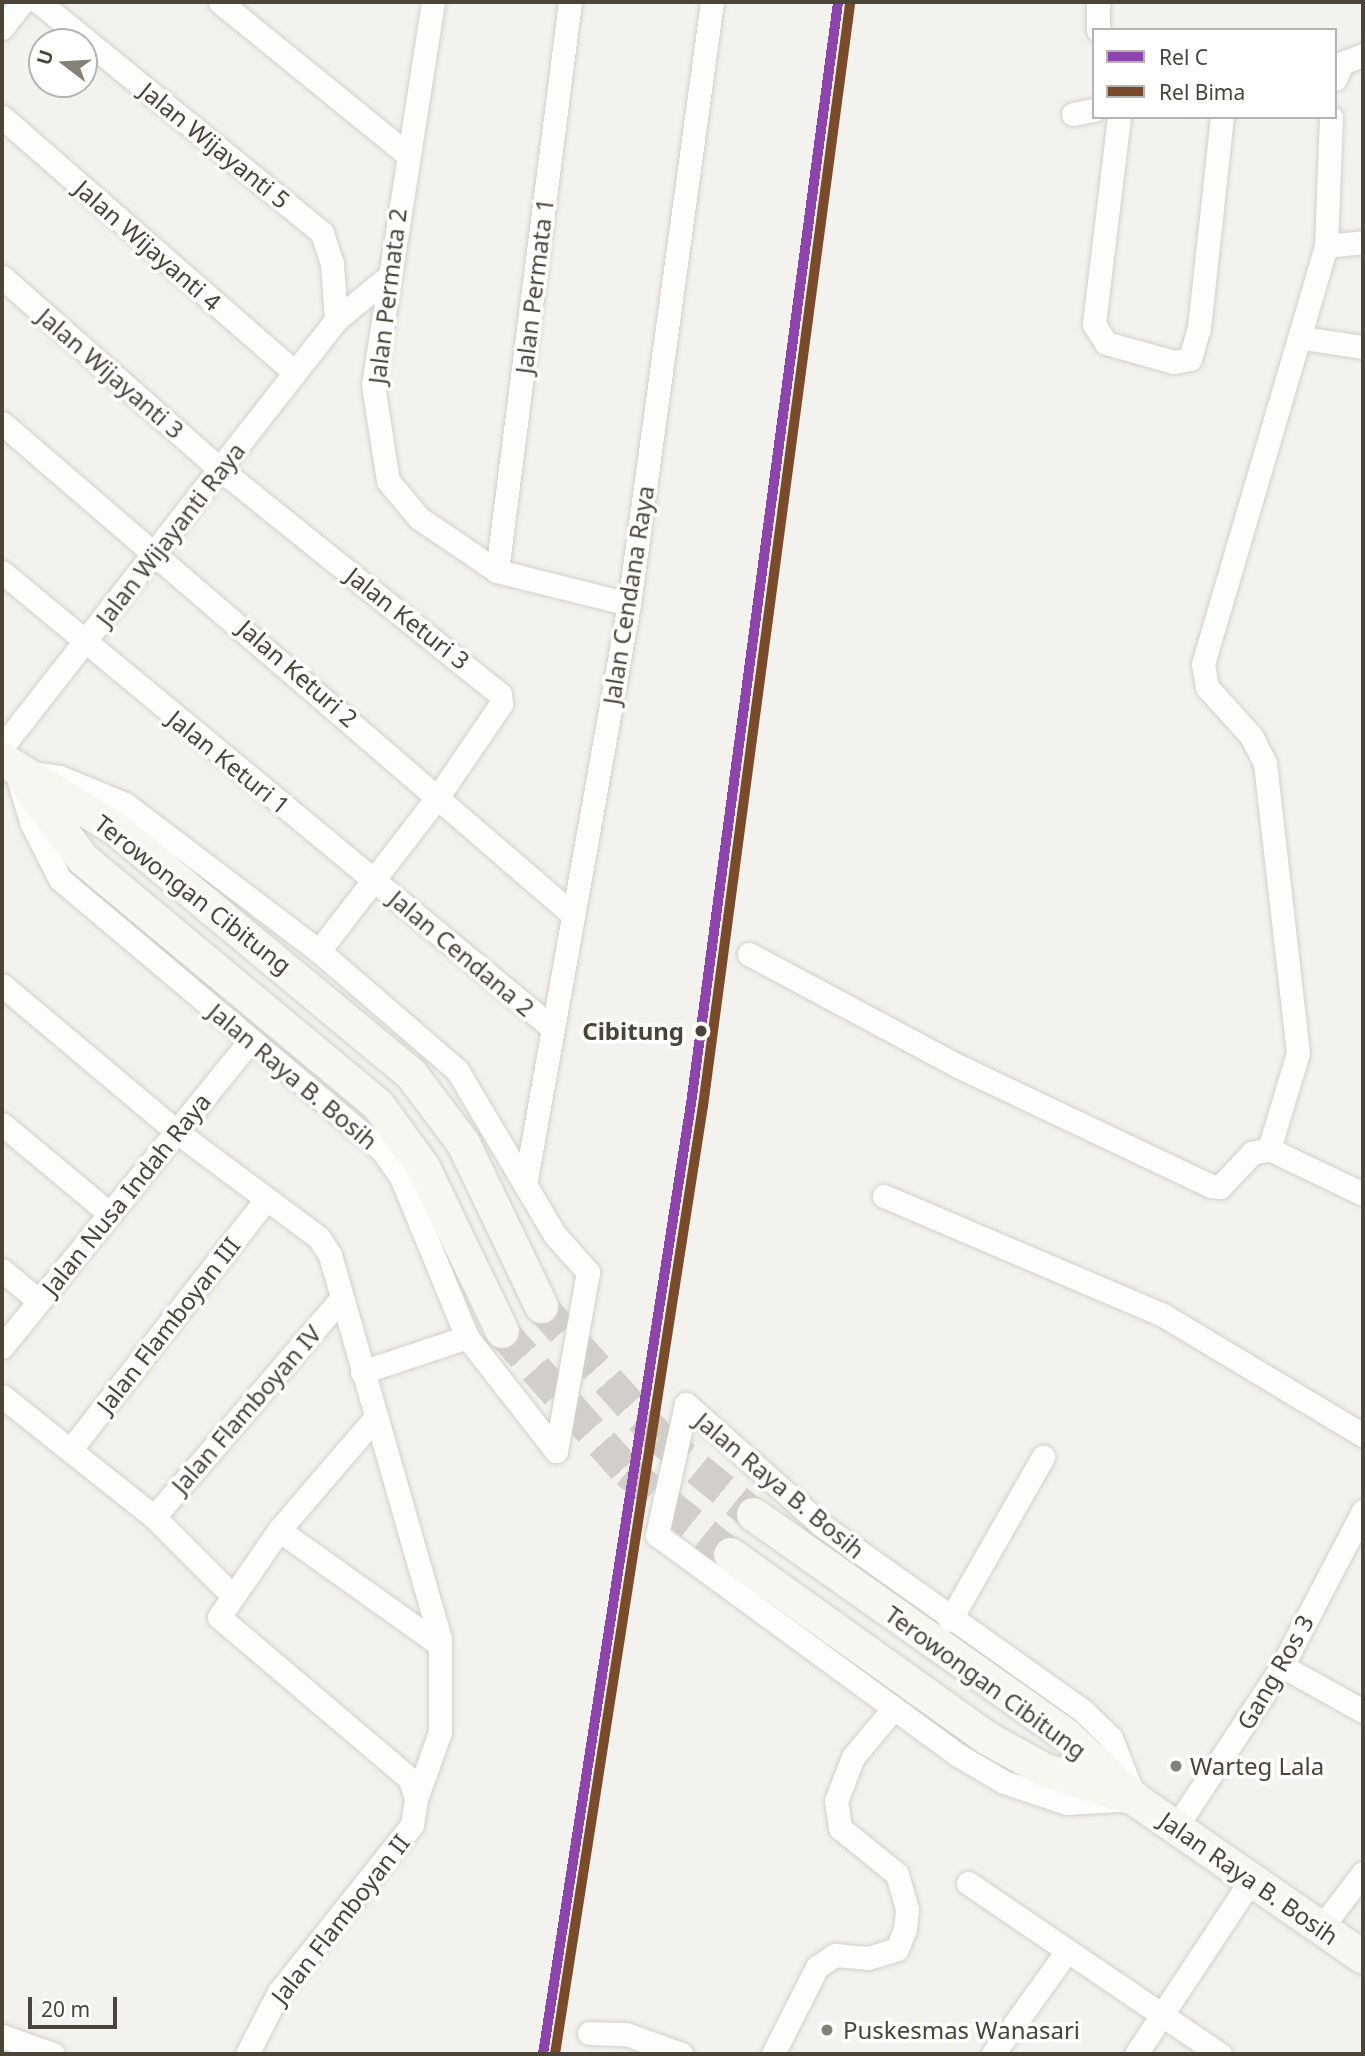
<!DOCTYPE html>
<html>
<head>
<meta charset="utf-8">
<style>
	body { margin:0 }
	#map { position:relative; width:1365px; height:2056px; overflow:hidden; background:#f4f2ee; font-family:"Noto Sans",sans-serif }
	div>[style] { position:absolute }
	.secondary-tunnel>* { height:33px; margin-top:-16.5px; transform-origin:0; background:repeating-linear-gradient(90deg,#d2cfca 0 33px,transparent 0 50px) }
	.roads { filter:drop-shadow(0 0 2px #d2d0cb) drop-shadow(0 0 2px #d2d0cb) }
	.street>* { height:23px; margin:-11.5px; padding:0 11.5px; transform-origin:11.5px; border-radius:11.5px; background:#fdfdfc }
	.secondary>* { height:33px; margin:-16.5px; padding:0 16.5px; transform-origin:16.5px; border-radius:16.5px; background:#f7f6f1 }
	.rail-1>* { height:10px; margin:-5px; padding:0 5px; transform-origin:5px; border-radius:5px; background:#8e44ad }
	.rail-2>* { height:10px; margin:-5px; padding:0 5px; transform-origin:5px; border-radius:5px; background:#7a4b2a }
	.dots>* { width:19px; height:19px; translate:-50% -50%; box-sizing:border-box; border:4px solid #fff; border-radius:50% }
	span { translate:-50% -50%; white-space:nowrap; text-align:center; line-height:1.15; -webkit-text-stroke:7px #fff; paint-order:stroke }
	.street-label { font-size:24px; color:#4b4439 }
	.stop-label { font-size:24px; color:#4b4439; font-weight:700 }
	.right { translate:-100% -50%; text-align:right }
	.poi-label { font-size:24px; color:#4b4439 }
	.left { translate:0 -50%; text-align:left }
	.frame { position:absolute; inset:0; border:4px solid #4b4439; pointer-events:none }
	.legend { position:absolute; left:1092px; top:28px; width:245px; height:91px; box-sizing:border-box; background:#fff; border:2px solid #b7b4b0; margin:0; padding:9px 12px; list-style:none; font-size:21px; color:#4b4439 }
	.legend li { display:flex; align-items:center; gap:14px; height:35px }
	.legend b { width:35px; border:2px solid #b7b4b0 }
	.north { position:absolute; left:28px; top:28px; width:70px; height:70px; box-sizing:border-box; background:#fff; border:2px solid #b7b4b0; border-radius:50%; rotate:287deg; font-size:19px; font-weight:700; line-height:28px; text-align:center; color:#4b4439 }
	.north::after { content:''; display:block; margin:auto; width:24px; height:32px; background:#868178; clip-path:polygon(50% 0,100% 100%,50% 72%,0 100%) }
	.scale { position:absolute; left:28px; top:1997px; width:89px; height:32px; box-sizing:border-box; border:4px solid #4b4439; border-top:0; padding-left:9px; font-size:21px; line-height:24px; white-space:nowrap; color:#4b4439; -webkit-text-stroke:5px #fff; paint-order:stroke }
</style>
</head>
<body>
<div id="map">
	<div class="secondary-tunnel">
		<i style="left:541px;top:1306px;width:176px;rotate:48deg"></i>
		<i style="left:659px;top:1437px;width:122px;rotate:39.3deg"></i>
		<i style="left:502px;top:1331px;width:188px;rotate:48.2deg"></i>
		<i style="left:627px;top:1471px;width:132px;rotate:38.9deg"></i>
	</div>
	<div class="roads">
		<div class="street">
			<i style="left:39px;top:2px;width:365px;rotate:39.2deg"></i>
			<i style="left:322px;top:233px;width:32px;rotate:72deg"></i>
			<i style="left:332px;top:263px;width:57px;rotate:86deg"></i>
			<i style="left:220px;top:2px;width:241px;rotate:39.1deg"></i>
			<i style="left:433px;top:2px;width:388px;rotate:98.9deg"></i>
			<i style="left:373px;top:385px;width:97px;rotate:81.1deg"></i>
			<i style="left:388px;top:481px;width:48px;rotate:50deg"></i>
			<i style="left:419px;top:518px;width:94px;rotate:34.2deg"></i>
			<i style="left:497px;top:571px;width:136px;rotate:14deg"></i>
			<i style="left:1098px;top:2px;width:28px;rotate:90deg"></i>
			<i style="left:2px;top:28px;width:33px;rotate:-52deg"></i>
			<i style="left:1335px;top:79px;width:17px;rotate:-66deg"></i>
			<i style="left:1342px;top:63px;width:22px;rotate:-21deg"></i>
			<i style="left:1073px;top:114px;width:21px;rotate:-11deg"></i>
			<i style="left:2px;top:117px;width:389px;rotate:41.1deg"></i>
			<i style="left:1119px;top:117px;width:209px;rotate:96.9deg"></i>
			<i style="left:1094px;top:324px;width:22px;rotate:58deg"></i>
			<i style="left:1106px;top:343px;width:71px;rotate:15.6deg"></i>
			<i style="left:1174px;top:362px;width:16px;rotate:-11deg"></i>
			<i style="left:1190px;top:359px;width:32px;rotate:-74deg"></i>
			<i style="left:1199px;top:328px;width:212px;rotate:-83.8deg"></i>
			<i style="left:1326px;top:246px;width:37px;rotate:-6deg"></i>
			<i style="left:2px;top:277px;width:290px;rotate:41.4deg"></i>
			<i style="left:220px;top:469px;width:359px;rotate:38.8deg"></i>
			<i style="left:500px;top:694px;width:10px;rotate:84deg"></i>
			<i style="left:501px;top:704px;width:110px;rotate:124.3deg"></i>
			<i style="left:439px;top:795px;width:197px;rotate:127.6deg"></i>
			<i style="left:1303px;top:338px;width:61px;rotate:8.5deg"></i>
			<i style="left:2px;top:423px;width:749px;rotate:40.73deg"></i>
			<i style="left:497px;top:571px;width:574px;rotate:-82.69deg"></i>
			<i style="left:2px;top:572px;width:712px;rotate:39.64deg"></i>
			<i style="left:2px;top:747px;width:542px;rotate:-51.97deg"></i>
			<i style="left:336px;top:320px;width:67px;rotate:-39.6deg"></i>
			<i style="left:16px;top:771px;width:44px;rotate:7.8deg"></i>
			<i style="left:60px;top:777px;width:70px;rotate:22.6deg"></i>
			<i style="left:125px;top:804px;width:243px;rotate:37.2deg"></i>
			<i style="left:319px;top:951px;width:182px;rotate:40.8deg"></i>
			<i style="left:457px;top:1070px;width:192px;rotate:59.3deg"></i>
			<i style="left:555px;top:1235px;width:50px;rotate:48.3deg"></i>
			<i style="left:588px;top:1272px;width:182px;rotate:100.1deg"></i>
			<i style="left:556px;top:1451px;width:145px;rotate:-128deg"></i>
			<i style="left:467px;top:1337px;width:173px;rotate:-112.4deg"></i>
			<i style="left:401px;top:1177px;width:32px;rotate:-125deg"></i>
			<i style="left:383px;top:1151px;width:422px;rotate:-139.9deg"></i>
			<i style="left:60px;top:879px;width:64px;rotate:-117deg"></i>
			<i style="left:31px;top:822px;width:53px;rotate:-106.4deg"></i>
			<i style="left:749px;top:954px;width:235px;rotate:28.2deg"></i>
			<i style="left:956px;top:1065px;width:282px;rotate:25.4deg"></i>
			<i style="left:1211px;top:1186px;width:9px;rotate:6deg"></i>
			<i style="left:1220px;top:1187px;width:47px;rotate:-46.7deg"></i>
			<i style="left:1252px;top:1153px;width:17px;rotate:-13deg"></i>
			<i style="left:1269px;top:1149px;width:104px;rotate:25.6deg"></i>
			<i style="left:2px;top:985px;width:229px;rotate:40deg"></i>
			<i style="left:177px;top:1132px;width:177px;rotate:36.7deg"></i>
			<i style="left:319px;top:1238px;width:20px;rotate:57deg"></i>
			<i style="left:330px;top:1255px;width:398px;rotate:74deg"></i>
			<i style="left:440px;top:1638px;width:94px;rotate:90deg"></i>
			<i style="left:440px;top:1732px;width:71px;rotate:109.7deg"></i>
			<i style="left:2px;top:1124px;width:141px;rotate:39.8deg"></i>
			<i style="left:1269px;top:1149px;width:100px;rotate:-73.2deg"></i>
			<i style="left:1298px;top:1053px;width:292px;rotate:-96.5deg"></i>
			<i style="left:1265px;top:763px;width:29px;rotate:-117deg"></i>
			<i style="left:1252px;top:737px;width:67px;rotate:-132deg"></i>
			<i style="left:1207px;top:687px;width:23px;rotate:-100deg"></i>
			<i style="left:1203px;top:664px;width:436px;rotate:-73.6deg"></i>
			<i style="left:1326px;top:246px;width:129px;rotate:-87.8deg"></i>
			<i style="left:525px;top:1185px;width:590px;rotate:-79.85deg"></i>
			<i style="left:629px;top:604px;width:608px;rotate:-82.15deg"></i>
			<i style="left:884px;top:1196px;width:303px;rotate:23.1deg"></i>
			<i style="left:1163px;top:1315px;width:233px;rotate:31deg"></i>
			<i style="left:2px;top:1270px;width:48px;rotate:40deg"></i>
			<i style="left:2px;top:1347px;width:395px;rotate:-51deg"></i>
			<i style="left:362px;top:1372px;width:111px;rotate:-18.4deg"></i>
			<i style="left:2px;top:1396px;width:194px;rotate:38.5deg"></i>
			<i style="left:154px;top:1517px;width:107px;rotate:45deg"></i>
			<i style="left:686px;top:1404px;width:183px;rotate:41.7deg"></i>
			<i style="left:823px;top:1526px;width:318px;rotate:35.4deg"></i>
			<i style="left:1082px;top:1710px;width:40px;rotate:44deg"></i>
			<i style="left:1111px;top:1738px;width:66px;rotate:68.5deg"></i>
			<i style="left:1135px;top:1799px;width:68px;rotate:176.6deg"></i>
			<i style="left:1067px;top:1803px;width:66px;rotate:-161.6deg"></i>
			<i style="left:1004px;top:1782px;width:53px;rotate:-149.6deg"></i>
			<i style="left:958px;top:1755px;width:373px;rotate:-143.8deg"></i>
			<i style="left:657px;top:1535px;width:134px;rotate:-77.5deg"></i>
			<i style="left:71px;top:1449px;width:315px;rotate:-52deg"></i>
			<i style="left:154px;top:1517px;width:284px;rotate:-49.4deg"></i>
			<i style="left:279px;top:1530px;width:196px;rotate:35.5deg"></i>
			<i style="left:950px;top:1620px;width:188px;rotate:-60.3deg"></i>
			<i style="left:1282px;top:1666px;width:93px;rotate:29.1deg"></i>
			<i style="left:1176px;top:1827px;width:193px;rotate:-56.6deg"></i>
			<i style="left:1282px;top:1666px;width:175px;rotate:-62.4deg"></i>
			<i style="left:968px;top:1883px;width:305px;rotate:34.2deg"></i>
			<i style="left:1321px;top:1928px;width:69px;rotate:-52.6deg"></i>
			<i style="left:589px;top:2033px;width:37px;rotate:2deg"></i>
			<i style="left:626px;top:2034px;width:59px;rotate:20deg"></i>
			<i style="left:2px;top:2036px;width:54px;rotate:19.4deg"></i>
			<i style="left:247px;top:2054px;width:70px;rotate:-62.7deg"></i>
			<i style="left:279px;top:1992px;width:213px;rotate:-51.5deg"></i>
			<i style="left:412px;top:1825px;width:26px;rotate:-81deg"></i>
			<i style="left:416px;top:1799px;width:21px;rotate:-107deg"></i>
			<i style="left:410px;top:1779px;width:250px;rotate:-139.7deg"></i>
			<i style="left:219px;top:1617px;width:106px;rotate:-55.4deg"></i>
			<i style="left:279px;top:1530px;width:149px;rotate:-49.4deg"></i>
			<i style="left:773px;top:2054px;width:97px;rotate:-63.2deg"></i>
			<i style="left:817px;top:1967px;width:22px;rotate:-34deg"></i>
			<i style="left:835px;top:1955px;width:33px;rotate:5deg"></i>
			<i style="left:868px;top:1958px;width:30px;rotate:-17deg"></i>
			<i style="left:897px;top:1949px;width:22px;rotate:-68deg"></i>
			<i style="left:905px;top:1929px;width:20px;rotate:-84deg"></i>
			<i style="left:907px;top:1909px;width:36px;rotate:-106deg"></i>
			<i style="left:897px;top:1874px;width:73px;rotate:-141.1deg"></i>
			<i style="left:840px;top:1828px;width:27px;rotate:-98deg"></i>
			<i style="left:836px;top:1801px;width:47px;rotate:-68.9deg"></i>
			<i style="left:853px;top:1757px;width:64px;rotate:-50.1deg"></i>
			<i style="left:993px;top:2054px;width:127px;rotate:-54.3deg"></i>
			<i style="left:1136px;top:2054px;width:209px;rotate:-56.5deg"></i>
		</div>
		<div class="secondary">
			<i style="left:2px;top:759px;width:134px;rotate:31.6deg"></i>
			<i style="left:116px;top:829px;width:383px;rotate:39.7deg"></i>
			<i style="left:411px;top:1074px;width:86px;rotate:53deg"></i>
			<i style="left:463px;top:1143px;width:181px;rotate:64.4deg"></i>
			<i style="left:25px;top:782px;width:96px;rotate:53deg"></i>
			<i style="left:83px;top:859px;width:384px;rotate:39.8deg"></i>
			<i style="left:378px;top:1105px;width:77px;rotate:54deg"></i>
			<i style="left:423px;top:1167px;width:182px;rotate:64.3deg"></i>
			<i style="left:753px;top:1514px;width:383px;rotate:35.2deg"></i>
			<i style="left:1066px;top:1735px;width:94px;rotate:42.8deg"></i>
			<i style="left:1135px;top:1799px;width:277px;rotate:34.7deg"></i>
			<i style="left:730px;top:1554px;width:316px;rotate:35.6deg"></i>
			<i style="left:987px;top:1738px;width:66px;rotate:28.9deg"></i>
			<i style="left:1045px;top:1770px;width:85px;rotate:17.8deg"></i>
		</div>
	</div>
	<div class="rail-1">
		<i style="left:543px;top:2054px;width:961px;rotate:-81.15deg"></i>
		<i style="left:691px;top:1104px;width:1112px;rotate:-82.4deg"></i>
	</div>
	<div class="rail-2">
		<i style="left:555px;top:2054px;width:959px;rotate:-81.13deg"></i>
		<i style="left:703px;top:1106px;width:1112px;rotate:-82.4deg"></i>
	</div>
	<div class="dots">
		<i style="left:701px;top:1031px;background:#4b4439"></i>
		<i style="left:1176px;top:1766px;background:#868178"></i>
		<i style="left:827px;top:2030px;background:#868178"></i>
	</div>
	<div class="street-label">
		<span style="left:215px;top:145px;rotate:39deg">Jalan Wijayanti 5</span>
		<span style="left:148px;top:245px;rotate:41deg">Jalan Wijayanti 4</span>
		<span style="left:534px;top:286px;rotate:-83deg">Jalan Permata 1</span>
		<span style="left:387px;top:296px;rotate:-83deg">Jalan Permata 2</span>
		<span style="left:111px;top:373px;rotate:41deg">Jalan Wijayanti 3</span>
		<span style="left:170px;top:534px;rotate:-52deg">Jalan Wijayanti Raya</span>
		<span style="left:628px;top:595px;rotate:-81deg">Jalan Cendana Raya</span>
		<span style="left:408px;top:618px;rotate:38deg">Jalan Keturi 3</span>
		<span style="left:298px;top:673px;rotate:41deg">Jalan Keturi 2</span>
		<span style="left:229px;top:762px;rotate:39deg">Jalan Keturi 1</span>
		<span style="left:193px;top:894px;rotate:38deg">Terowongan Cibitung</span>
		<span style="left:462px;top:953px;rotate:40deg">Jalan Cendana 2</span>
		<span style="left:293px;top:1076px;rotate:40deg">Jalan Raya B. Bosih</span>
		<span style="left:126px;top:1194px;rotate:-51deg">Jalan Nusa Indah Raya</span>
		<span style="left:168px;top:1325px;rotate:-52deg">Jalan Flamboyan III</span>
		<span style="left:246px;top:1409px;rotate:-49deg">Jalan Flamboyan IV</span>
		<span style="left:780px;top:1485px;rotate:40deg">Jalan Raya B. Bosih</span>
		<span style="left:1275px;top:1672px;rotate:-60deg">Gang Ros 3</span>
		<span style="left:986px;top:1682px;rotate:36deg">Terowongan Cibitung</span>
		<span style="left:1249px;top:1878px;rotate:35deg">Jalan Raya B. Bosih</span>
		<span style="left:340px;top:1919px;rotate:-52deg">Jalan Flamboyan II</span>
	</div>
	<div class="stop-label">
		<span class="right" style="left:684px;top:1031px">Cibitung</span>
	</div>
	<div class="poi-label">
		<span class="left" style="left:1190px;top:1766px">Warteg Lala</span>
		<span class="left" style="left:843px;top:2030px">Puskesmas Wanasari</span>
	</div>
	<div class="frame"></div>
	<ul class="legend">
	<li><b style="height:9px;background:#8e44ad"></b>Rel C</li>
	<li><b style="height:9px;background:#7a4b2a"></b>Rel Bima</li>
	</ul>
	<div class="north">U</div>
	<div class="scale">20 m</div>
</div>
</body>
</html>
